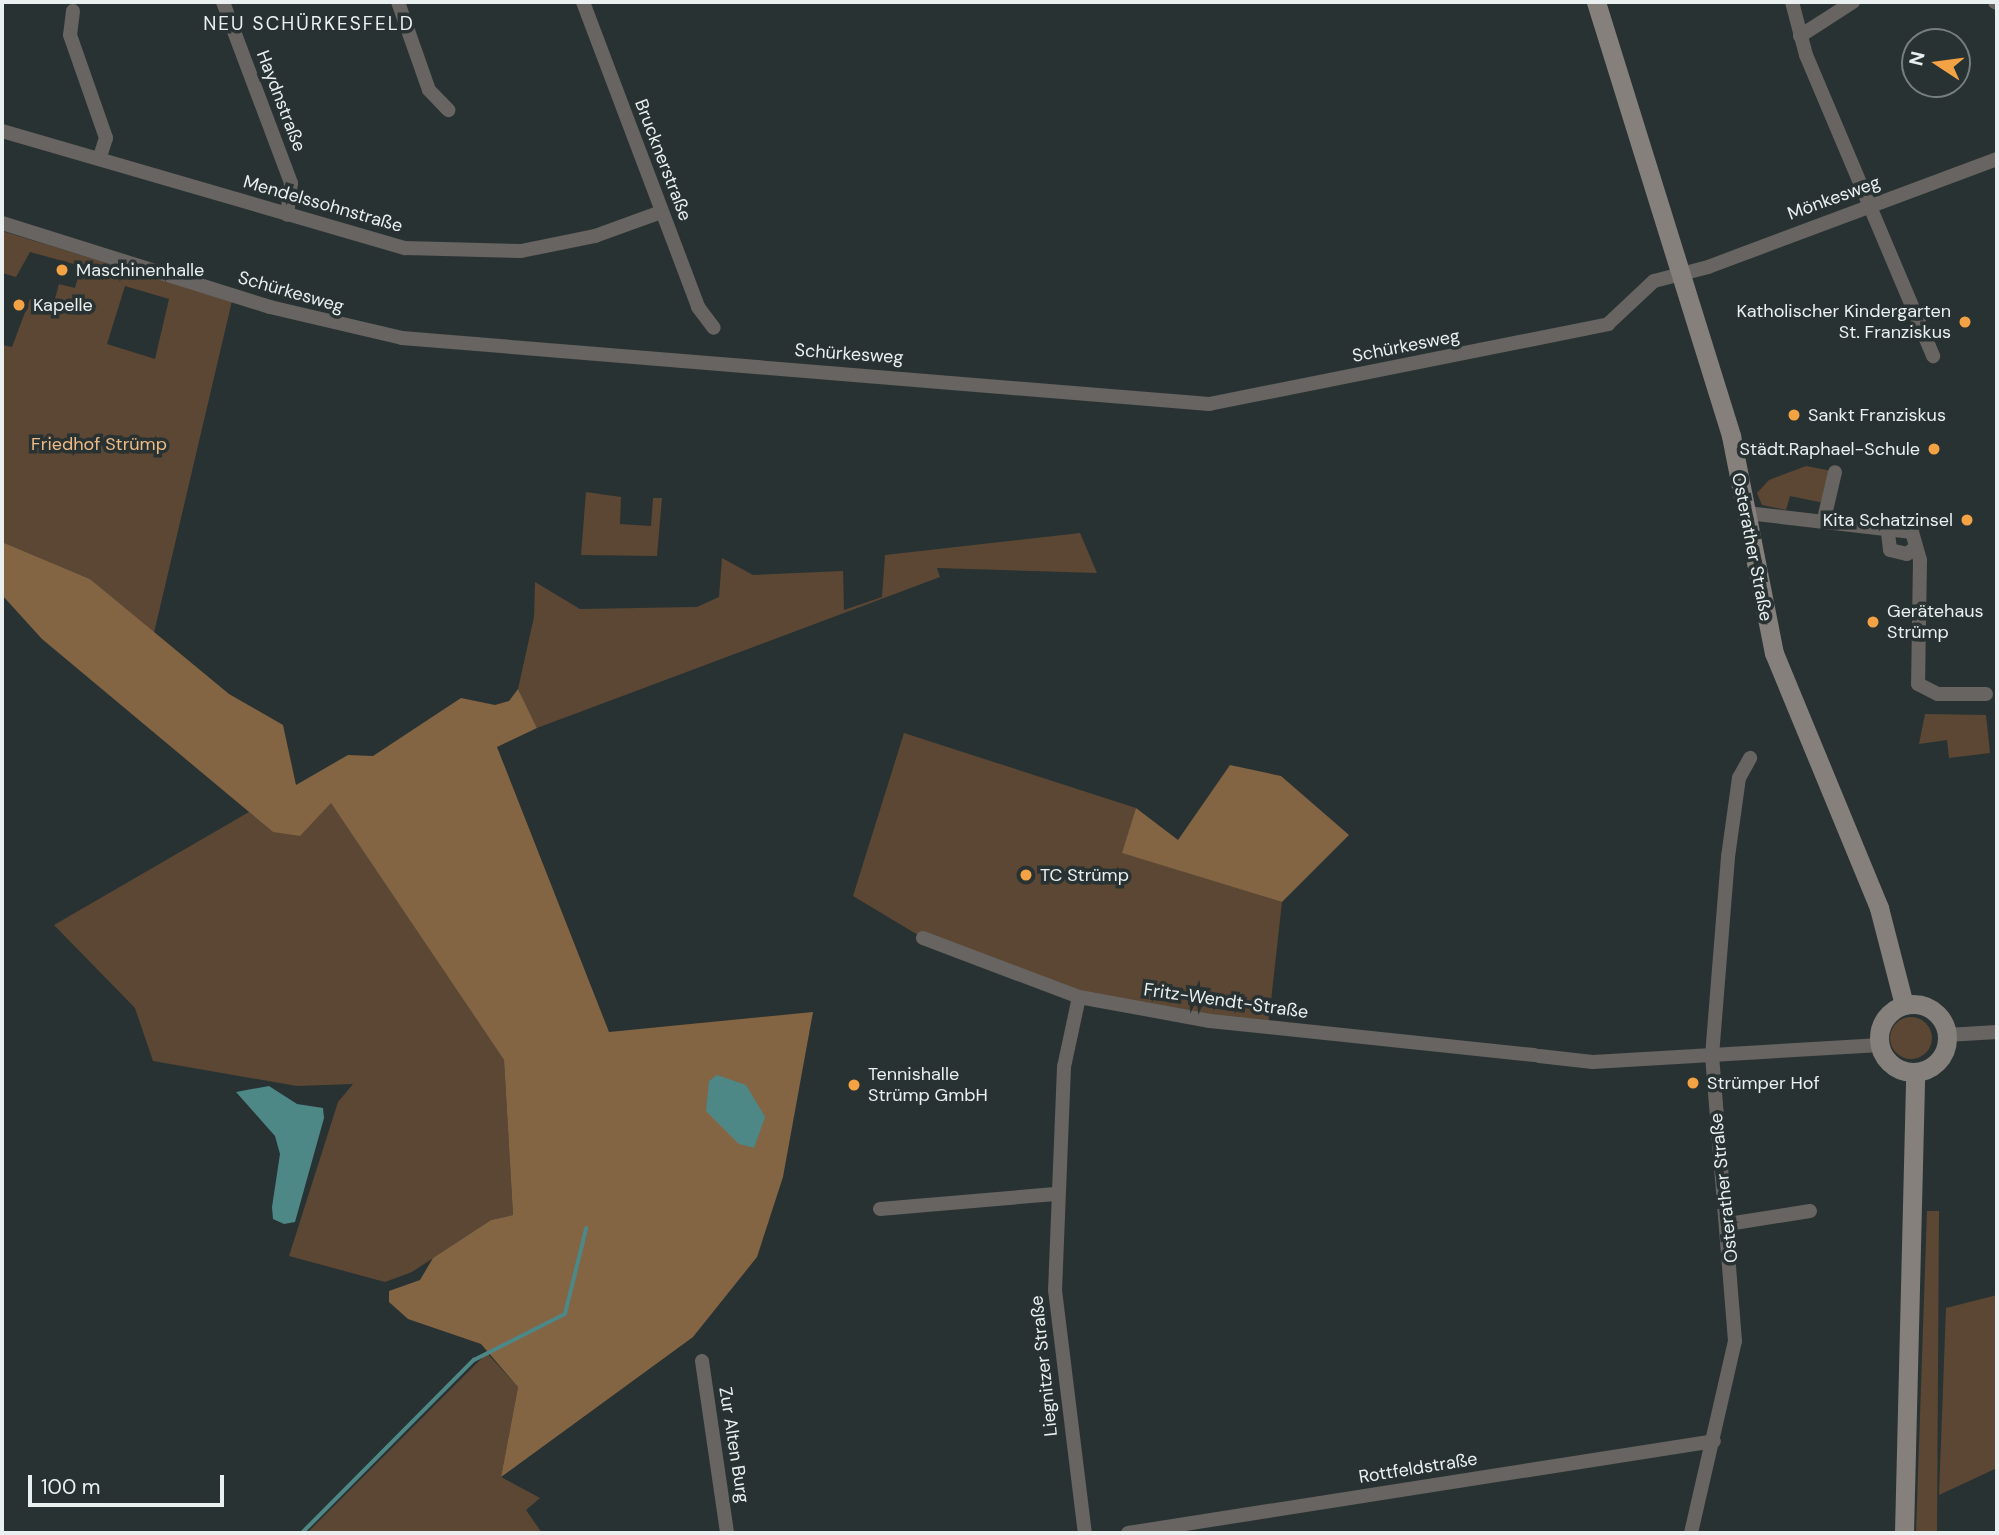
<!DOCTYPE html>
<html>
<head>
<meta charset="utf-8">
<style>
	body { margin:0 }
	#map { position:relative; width:1999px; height:1535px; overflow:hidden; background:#293232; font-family:"DM Sans",sans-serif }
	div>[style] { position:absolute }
	.green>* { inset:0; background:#5b4734 }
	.round { border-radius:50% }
	.forest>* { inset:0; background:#836443 }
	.water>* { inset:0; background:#4d8887 }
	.stream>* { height:3.5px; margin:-1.75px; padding:0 1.75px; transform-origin:1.75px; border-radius:1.75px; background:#4d8887 }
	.street>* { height:14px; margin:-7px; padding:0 7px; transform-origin:7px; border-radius:7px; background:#676461 }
	.secondary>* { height:19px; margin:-9.5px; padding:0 9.5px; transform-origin:9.5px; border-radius:9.5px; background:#85807c }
	.secondary>.ring { margin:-9.5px; padding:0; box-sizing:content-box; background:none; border:19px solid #85807c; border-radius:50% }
	.dots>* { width:19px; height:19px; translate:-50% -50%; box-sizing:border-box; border:4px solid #293232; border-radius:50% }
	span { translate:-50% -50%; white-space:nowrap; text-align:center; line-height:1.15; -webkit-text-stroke:7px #293232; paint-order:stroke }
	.street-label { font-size:18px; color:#eaf0f0 }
	.poi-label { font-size:18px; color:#eaf0f0 }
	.left { translate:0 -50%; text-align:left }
	.right { translate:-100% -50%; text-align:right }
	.park-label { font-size:18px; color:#eeba85 }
	.neighbourhood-label { font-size:19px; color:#eaf0f0; letter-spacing:2px }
	.frame { position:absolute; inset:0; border:4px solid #eaf0f0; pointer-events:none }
	.north { position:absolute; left:1901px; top:28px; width:70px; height:70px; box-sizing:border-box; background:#293232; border:2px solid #767e7e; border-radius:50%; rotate:283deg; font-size:19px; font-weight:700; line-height:28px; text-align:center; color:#eaf0f0 }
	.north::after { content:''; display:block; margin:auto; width:24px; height:32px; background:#f4a344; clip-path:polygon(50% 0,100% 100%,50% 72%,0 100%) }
	.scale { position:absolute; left:28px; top:1475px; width:196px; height:32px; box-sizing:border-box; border:4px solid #eaf0f0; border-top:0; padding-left:9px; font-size:21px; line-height:24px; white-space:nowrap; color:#eaf0f0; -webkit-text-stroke:5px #293232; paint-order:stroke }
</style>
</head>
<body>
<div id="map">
	<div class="green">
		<i style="clip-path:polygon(evenodd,2px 231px,232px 301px,154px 633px,90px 579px,2px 542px,2px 345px,12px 347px,30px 299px,53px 306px,59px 284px,75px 288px,81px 266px,30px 252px,16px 277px,2px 273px,2px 231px,125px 286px,169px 299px,155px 359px,107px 344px,125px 286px)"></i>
		<i style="clip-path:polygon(1806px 466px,1832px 471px,1824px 503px,1790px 496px,1786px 510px,1762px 505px,1757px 493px,1769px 480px)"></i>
		<i style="clip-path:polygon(586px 492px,621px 497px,620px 524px,651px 526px,653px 498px,662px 498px,657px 556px,581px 555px)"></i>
		<i style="clip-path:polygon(1080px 533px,1097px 573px,937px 568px,940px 577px,537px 728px,518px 689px,534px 617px,535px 582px,580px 609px,697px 607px,719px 597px,722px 558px,753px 575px,843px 571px,844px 610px,882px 597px,885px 555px)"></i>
		<i style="clip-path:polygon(1925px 714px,1986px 715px,1990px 753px,1949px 758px,1947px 740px,1919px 744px)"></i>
		<i style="clip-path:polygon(904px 733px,1136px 808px,1123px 853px,1282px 902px,1268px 1028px,1079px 997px,923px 938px,853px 896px)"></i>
		<i style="clip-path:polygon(331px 802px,504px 1060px,513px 1215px,491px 1220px,412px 1272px,385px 1282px,289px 1256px,338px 1102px,353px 1084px,297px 1086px,153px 1061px,135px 1008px,54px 925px,249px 812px,273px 832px)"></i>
		<i class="round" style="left:1890px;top:1017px;width:42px;height:42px"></i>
		<i style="clip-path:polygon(1927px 1211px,1939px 1211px,1937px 1533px,1916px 1533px)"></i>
		<i style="clip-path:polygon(1997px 1295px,1997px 1468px,1939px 1495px,1946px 1308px)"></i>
		<i style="clip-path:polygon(487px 1353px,518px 1387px,501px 1477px,540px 1498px,526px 1510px,542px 1533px,307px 1533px)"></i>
	</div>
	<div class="forest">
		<i style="clip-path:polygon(2px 542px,90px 579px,229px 694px,283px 725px,296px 785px,348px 755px,373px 756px,461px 698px,495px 705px,509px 701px,518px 689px,537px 728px,497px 747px,609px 1032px,813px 1012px,783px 1177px,757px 1257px,693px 1337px,501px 1477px,518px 1387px,481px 1344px,408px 1319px,389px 1302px,389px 1291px,420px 1280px,433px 1258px,491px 1220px,513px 1215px,504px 1060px,331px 803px,300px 836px,273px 832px,42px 639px,2px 595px)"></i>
		<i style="clip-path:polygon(1230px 765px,1281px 776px,1349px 835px,1282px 902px,1122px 853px,1136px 808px,1178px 840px)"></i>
	</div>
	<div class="water">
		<i style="clip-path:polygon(717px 1075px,746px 1085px,765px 1117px,754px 1148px,739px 1144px,706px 1111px,709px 1081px)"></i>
		<i style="clip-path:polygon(269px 1086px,297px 1104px,323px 1108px,324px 1118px,295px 1222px,284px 1224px,273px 1219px,272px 1207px,280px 1154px,275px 1136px,236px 1092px)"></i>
	</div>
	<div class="stream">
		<i style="left:302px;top:1533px;width:244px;rotate:-45.2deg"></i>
		<i style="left:474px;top:1360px;width:102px;rotate:-26.8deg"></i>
		<i style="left:565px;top:1314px;width:88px;rotate:-76.1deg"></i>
	</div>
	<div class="street">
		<i style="left:223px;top:2px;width:193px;rotate:69.4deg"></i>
		<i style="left:291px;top:183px;width:32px;rotate:97deg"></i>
		<i style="left:398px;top:2px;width:93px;rotate:70.6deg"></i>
		<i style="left:429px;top:90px;width:28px;rotate:46deg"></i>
		<i style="left:583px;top:2px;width:326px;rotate:69.3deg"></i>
		<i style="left:698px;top:307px;width:26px;rotate:53deg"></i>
		<i style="left:1792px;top:2px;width:55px;rotate:75.2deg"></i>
		<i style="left:1806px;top:55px;width:327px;rotate:67.1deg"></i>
		<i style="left:1995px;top:2px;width:2px;rotate:27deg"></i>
		<i style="left:73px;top:11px;width:24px;rotate:97deg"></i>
		<i style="left:70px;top:35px;width:109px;rotate:70.7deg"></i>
		<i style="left:106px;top:138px;width:19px;rotate:108deg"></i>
		<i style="left:1800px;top:36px;width:63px;rotate:-32.7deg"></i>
		<i style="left:2px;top:131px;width:420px;rotate:16.2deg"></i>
		<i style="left:405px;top:248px;width:116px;rotate:1.5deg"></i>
		<i style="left:521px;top:251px;width:76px;rotate:-11.5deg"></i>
		<i style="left:595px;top:236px;width:70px;rotate:-20deg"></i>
		<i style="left:2px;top:223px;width:281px;rotate:17.4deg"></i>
		<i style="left:270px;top:307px;width:136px;rotate:13.2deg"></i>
		<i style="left:402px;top:338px;width:810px;rotate:4.68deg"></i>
		<i style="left:1209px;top:404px;width:407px;rotate:-11.3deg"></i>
		<i style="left:1608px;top:324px;width:63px;rotate:-43.1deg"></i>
		<i style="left:1654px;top:281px;width:56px;rotate:-14.5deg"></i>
		<i style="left:1708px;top:267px;width:309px;rotate:-20.5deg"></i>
		<i style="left:1747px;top:513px;width:166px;rotate:6.6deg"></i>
		<i style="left:1912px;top:532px;width:29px;rotate:74deg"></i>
		<i style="left:1920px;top:560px;width:124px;rotate:90.9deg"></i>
		<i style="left:1918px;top:684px;width:22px;rotate:27deg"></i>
		<i style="left:1938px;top:694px;width:48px"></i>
		<i style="left:1824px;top:519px;width:48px;rotate:-76.8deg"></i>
		<i style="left:1888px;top:533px;width:17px;rotate:83deg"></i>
		<i style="left:1890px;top:550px;width:17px;rotate:13deg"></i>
		<i style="left:1907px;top:554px;width:11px;rotate:-38deg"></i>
		<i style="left:923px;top:938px;width:167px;rotate:20.7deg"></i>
		<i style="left:1079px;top:997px;width:133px;rotate:10.4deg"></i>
		<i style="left:1210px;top:1021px;width:326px;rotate:6deg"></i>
		<i style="left:1079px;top:997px;width:72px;rotate:102.1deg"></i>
		<i style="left:1064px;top:1067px;width:223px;rotate:92.3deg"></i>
		<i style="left:1055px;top:1290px;width:245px;rotate:83deg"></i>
		<i style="left:1947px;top:1035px;width:50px;rotate:-3.4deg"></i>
		<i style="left:1539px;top:1056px;width:54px;rotate:6.3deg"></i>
		<i style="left:1593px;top:1062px;width:288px;rotate:-3.4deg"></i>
		<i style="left:880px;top:1209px;width:176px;rotate:-4.9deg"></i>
		<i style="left:1728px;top:1224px;width:83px;rotate:-9deg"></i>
		<i style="left:702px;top:1361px;width:174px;rotate:81.7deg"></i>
		<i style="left:1128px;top:1533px;width:593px;rotate:-8.92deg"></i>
		<i style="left:1691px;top:1533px;width:197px;rotate:-77.1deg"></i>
		<i style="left:1735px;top:1341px;width:286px;rotate:-94.6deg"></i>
		<i style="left:1712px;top:1056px;width:200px;rotate:-85.4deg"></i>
		<i style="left:1728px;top:857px;width:80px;rotate:-82.1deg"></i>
		<i style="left:1739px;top:778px;width:23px;rotate:-61deg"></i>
	</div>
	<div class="secondary">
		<i style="left:1596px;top:2px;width:455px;rotate:72.7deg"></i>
		<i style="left:1731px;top:436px;width:221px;rotate:78.8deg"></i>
		<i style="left:1774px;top:653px;width:276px;rotate:67.6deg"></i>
		<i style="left:1879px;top:908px;width:100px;rotate:75.5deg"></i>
		<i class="ring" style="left:1879px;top:1004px;width:49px;height:49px"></i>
		<i style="left:1904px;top:1533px;width:461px;rotate:-88.6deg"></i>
	</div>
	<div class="dots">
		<i style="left:62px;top:270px;background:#f4a344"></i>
		<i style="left:19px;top:305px;background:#f4a344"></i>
		<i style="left:1965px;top:322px;background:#f4a344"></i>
		<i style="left:1794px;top:415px;background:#f4a344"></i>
		<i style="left:1934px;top:449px;background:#f4a344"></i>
		<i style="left:1967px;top:520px;background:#f4a344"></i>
		<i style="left:1873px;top:622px;background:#f4a344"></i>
		<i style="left:1026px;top:875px;background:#f4a344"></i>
		<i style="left:1693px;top:1083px;background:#f4a344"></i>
		<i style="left:854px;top:1085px;background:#f4a344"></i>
	</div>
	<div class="street-label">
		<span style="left:281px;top:101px;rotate:69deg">Haydnstraße</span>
		<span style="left:663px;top:160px;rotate:69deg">Brucknerstraße</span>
		<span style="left:1834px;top:198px;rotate:-20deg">Mönkesweg</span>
		<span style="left:323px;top:204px;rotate:16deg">Mendelssohnstraße</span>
		<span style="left:291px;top:292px;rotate:16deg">Schürkesweg</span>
		<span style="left:1406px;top:346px;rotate:-11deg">Schürkesweg</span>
		<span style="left:849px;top:354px;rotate:4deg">Schürkesweg</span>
		<span style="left:1752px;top:547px;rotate:79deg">Osterather Straße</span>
		<span style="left:1226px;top:1001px;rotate:8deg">Fritz-Wendt-Straße</span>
		<span style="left:1724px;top:1188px;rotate:-96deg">Osterather Straße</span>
		<span style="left:1044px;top:1366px;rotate:-96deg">Liegnitzer Straße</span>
		<span style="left:734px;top:1445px;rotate:81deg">Zur Alten Burg</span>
		<span style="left:1418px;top:1468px;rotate:-9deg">Rottfeldstraße</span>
	</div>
	<div class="poi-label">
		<span class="left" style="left:76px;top:270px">Maschinenhalle</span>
		<span class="left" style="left:33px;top:305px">Kapelle</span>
		<span class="right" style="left:1951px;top:322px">Katholischer Kindergarten<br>St. Franziskus</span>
		<span class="left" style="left:1808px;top:415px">Sankt Franziskus</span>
		<span class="right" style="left:1920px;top:449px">Städt.Raphael-Schule</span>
		<span class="right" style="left:1953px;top:520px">Kita Schatzinsel</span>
		<span class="left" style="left:1887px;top:622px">Gerätehaus<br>Strümp</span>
		<span class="left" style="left:1040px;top:875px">TC Strümp</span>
		<span class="left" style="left:868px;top:1085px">Tennishalle<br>Strümp GmbH</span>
		<span class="left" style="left:1707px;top:1083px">Strümper Hof</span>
	</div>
	<div class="park-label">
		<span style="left:99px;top:444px">Friedhof Strümp</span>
	</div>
	<div class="neighbourhood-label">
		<span style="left:309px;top:24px">NEU SCHÜRKESFELD</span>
	</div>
	<div class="frame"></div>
	<div class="north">N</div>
	<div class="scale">100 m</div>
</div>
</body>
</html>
